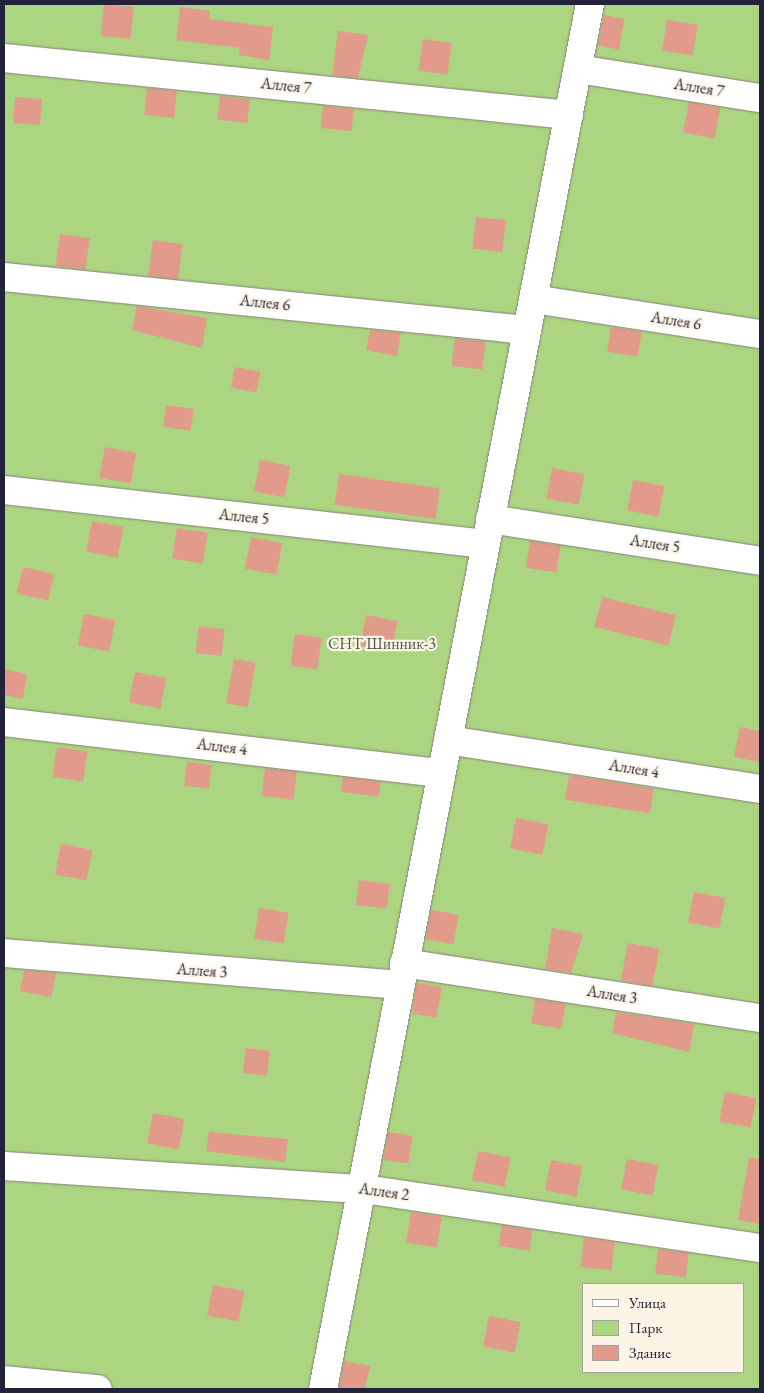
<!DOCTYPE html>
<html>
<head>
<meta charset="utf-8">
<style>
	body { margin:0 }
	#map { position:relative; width:764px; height:1393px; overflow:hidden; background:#eee1c0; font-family:"EB Garamond",serif }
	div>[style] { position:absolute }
	.green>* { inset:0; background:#abd580 }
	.building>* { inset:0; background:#e29a8a; transform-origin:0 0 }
	.roads { filter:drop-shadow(0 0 1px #88827e) drop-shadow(0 0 1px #88827e) }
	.minor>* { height:28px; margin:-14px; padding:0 14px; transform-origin:14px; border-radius:14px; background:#fff }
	span { translate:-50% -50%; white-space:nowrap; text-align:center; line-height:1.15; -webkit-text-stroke:4.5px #fcf5e5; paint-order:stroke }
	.street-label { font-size:16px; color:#22223b }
	.park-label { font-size:16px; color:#4b5850 }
	.frame { position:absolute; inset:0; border:5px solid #22223b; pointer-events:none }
	.legend { position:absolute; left:582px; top:1283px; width:162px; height:90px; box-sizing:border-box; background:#fcf5e5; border:1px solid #a5a1a1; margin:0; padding:6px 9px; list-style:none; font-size:15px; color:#22223b }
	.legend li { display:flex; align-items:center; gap:10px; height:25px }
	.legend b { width:25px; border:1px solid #a5a1a1 }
</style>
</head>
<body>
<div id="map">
	<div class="green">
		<i style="clip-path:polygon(evenodd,4px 4px,760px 4px,760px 1389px,4px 1389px,4px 4px,583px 1284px,743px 1284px,743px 1372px,583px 1372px,583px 1284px)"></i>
	</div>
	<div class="building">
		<i style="left:104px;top:4px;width:30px;height:32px;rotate:6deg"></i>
		<i style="clip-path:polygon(180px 7px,210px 11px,209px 19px,273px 27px,269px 60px,239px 55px,240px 48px,176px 40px)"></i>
		<i style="left:604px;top:15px;width:21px;height:31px;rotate:11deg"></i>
		<i style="left:667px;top:20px;width:31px;height:31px;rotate:9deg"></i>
		<i style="clip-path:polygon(338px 31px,368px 35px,358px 78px,332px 75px)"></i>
		<i style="left:423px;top:39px;width:29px;height:32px;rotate:8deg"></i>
		<i style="left:147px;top:88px;width:30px;height:27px;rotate:6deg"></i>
		<i style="left:220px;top:96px;width:30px;height:24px;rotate:6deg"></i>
		<i style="left:15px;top:97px;width:27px;height:26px;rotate:4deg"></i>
		<i style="left:689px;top:102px;width:32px;height:31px;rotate:11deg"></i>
		<i style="left:323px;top:106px;width:31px;height:22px;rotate:6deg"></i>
		<i style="left:476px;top:217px;width:30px;height:32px;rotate:6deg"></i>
		<i style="left:60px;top:234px;width:30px;height:32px;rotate:8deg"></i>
		<i style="left:153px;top:240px;width:30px;height:36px;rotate:8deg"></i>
		<i style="clip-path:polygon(137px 306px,207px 318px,202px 348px,132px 330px)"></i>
		<i style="left:611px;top:327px;width:31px;height:25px;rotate:9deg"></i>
		<i style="clip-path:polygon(370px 330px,401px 333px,397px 356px,366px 350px)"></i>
		<i style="left:455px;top:338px;width:31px;height:28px;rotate:7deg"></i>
		<i style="left:235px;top:367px;width:26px;height:21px;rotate:11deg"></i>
		<i style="left:166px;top:405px;width:28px;height:22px;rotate:8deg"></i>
		<i style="left:105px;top:447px;width:32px;height:31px;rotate:11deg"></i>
		<i style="left:260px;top:460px;width:31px;height:32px;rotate:11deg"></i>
		<i style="left:552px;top:468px;width:33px;height:31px;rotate:11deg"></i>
		<i style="left:339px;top:474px;width:102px;height:31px;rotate:8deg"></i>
		<i style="left:633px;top:480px;width:32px;height:31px;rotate:11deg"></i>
		<i style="left:92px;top:521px;width:32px;height:31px;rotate:11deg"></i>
		<i style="left:177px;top:528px;width:31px;height:31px;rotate:9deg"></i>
		<i style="left:251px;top:537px;width:32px;height:32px;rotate:11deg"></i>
		<i style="left:530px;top:541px;width:31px;height:27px;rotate:9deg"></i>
		<i style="left:23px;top:567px;width:32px;height:27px;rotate:13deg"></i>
		<i style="left:602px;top:597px;width:76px;height:31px;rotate:14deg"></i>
		<i style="left:84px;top:614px;width:32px;height:32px;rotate:11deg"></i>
		<i style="left:366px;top:615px;width:32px;height:31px;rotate:11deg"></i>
		<i style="left:199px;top:626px;width:26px;height:27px;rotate:7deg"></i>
		<i style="left:295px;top:634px;width:27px;height:32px;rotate:8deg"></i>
		<i style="left:234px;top:659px;width:22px;height:45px;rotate:10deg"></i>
		<i style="clip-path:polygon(4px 669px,27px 674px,23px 699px,4px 695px)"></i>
		<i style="left:135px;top:672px;width:32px;height:31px;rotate:11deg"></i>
		<i style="clip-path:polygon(740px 727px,760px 731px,760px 762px,734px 757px)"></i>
		<i style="left:57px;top:747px;width:31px;height:30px;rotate:9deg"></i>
		<i style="left:187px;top:762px;width:25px;height:24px;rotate:7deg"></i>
		<i style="left:265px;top:768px;width:32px;height:28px;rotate:7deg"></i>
		<i style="left:569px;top:775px;width:86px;height:25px;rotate:9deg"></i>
		<i style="left:343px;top:777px;width:38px;height:15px;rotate:7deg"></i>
		<i style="left:516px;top:818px;width:33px;height:31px;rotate:11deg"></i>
		<i style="left:61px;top:844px;width:32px;height:31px;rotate:11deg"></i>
		<i style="left:359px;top:880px;width:31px;height:25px;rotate:7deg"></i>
		<i style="left:694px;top:892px;width:32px;height:31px;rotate:11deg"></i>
		<i style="left:259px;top:908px;width:30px;height:31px;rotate:9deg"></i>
		<i style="left:431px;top:910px;width:28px;height:30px;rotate:10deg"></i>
		<i style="clip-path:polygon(552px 928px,583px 934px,571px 973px,545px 969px)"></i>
		<i style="left:628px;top:943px;width:32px;height:38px;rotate:11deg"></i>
		<i style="clip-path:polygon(24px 970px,56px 973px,51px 997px,20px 991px)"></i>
		<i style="left:417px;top:983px;width:25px;height:31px;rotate:9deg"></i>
		<i style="left:535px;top:999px;width:31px;height:25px;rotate:9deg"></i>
		<i style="clip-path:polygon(616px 1012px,694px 1024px,689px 1052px,612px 1033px)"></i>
		<i style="left:246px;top:1048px;width:24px;height:25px;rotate:7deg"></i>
		<i style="left:725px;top:1092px;width:32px;height:30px;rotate:11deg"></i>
		<i style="left:153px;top:1113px;width:32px;height:31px;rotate:11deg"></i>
		<i style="clip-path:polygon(209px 1132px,288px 1139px,285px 1162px,206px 1151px)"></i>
		<i style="left:388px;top:1132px;width:25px;height:28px;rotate:9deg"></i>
		<i style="left:478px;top:1151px;width:33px;height:30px;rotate:11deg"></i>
		<i style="clip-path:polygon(749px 1158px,760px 1159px,760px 1224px,738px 1220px)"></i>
		<i style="left:627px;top:1159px;width:32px;height:31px;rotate:11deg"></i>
		<i style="left:551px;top:1160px;width:32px;height:31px;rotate:11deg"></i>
		<i style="left:411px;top:1212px;width:31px;height:31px;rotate:9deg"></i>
		<i style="left:502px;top:1225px;width:31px;height:21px;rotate:9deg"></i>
		<i style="left:584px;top:1238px;width:31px;height:29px;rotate:7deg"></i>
		<i style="left:658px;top:1249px;width:31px;height:25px;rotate:7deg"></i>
		<i style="left:213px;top:1285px;width:32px;height:31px;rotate:11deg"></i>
		<i style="left:489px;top:1316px;width:32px;height:31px;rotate:11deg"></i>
		<i style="clip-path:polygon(344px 1361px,370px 1366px,365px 1389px,339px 1389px)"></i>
	</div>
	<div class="roads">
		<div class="minor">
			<i style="left:4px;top:58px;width:568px;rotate:5.76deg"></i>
			<i style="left:578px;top:69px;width:184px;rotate:9.1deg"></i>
			<i style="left:4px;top:277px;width:526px;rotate:5.79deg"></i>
			<i style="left:533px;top:299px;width:230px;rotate:8.8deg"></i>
			<i style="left:4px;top:490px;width:484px;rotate:6.4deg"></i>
			<i style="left:490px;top:519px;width:273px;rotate:8.8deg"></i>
			<i style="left:4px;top:722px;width:440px;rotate:6.7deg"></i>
			<i style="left:448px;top:740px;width:316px;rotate:8.9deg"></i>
			<i style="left:4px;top:953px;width:397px;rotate:4.6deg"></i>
			<i style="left:404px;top:963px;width:360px;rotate:8.8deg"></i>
			<i style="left:4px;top:1166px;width:361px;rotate:3.7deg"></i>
			<i style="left:364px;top:1189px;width:400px;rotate:8.5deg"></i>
			<i style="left:4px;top:1380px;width:94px;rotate:5.5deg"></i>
			<i style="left:323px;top:1389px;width:1411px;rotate:-79.09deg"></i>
		</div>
	</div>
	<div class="street-label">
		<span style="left:286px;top:86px;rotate:6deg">Аллея 7</span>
		<span style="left:699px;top:88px;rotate:9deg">Аллея 7</span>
		<span style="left:265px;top:303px;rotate:6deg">Аллея 6</span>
		<span style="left:676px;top:321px;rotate:9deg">Аллея 6</span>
		<span style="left:244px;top:517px;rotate:6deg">Аллея 5</span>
		<span style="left:655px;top:544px;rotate:9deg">Аллея 5</span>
		<span style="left:222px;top:747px;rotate:7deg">Аллея 4</span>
		<span style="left:634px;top:769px;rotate:9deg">Аллея 4</span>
		<span style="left:202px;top:971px;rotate:4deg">Аллея 3</span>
		<span style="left:612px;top:995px;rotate:9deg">Аллея 3</span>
		<span style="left:384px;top:1192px;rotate:8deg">Аллея 2</span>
	</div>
	<div class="park-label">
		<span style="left:382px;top:644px">СНТ Шинник-3</span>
	</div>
	<div class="frame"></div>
	<ul class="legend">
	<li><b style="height:6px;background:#fff"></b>Улица</li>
	<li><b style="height:14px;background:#abd580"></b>Парк</li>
	<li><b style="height:14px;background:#e29a8a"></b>Здание</li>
	</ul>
</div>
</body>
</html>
